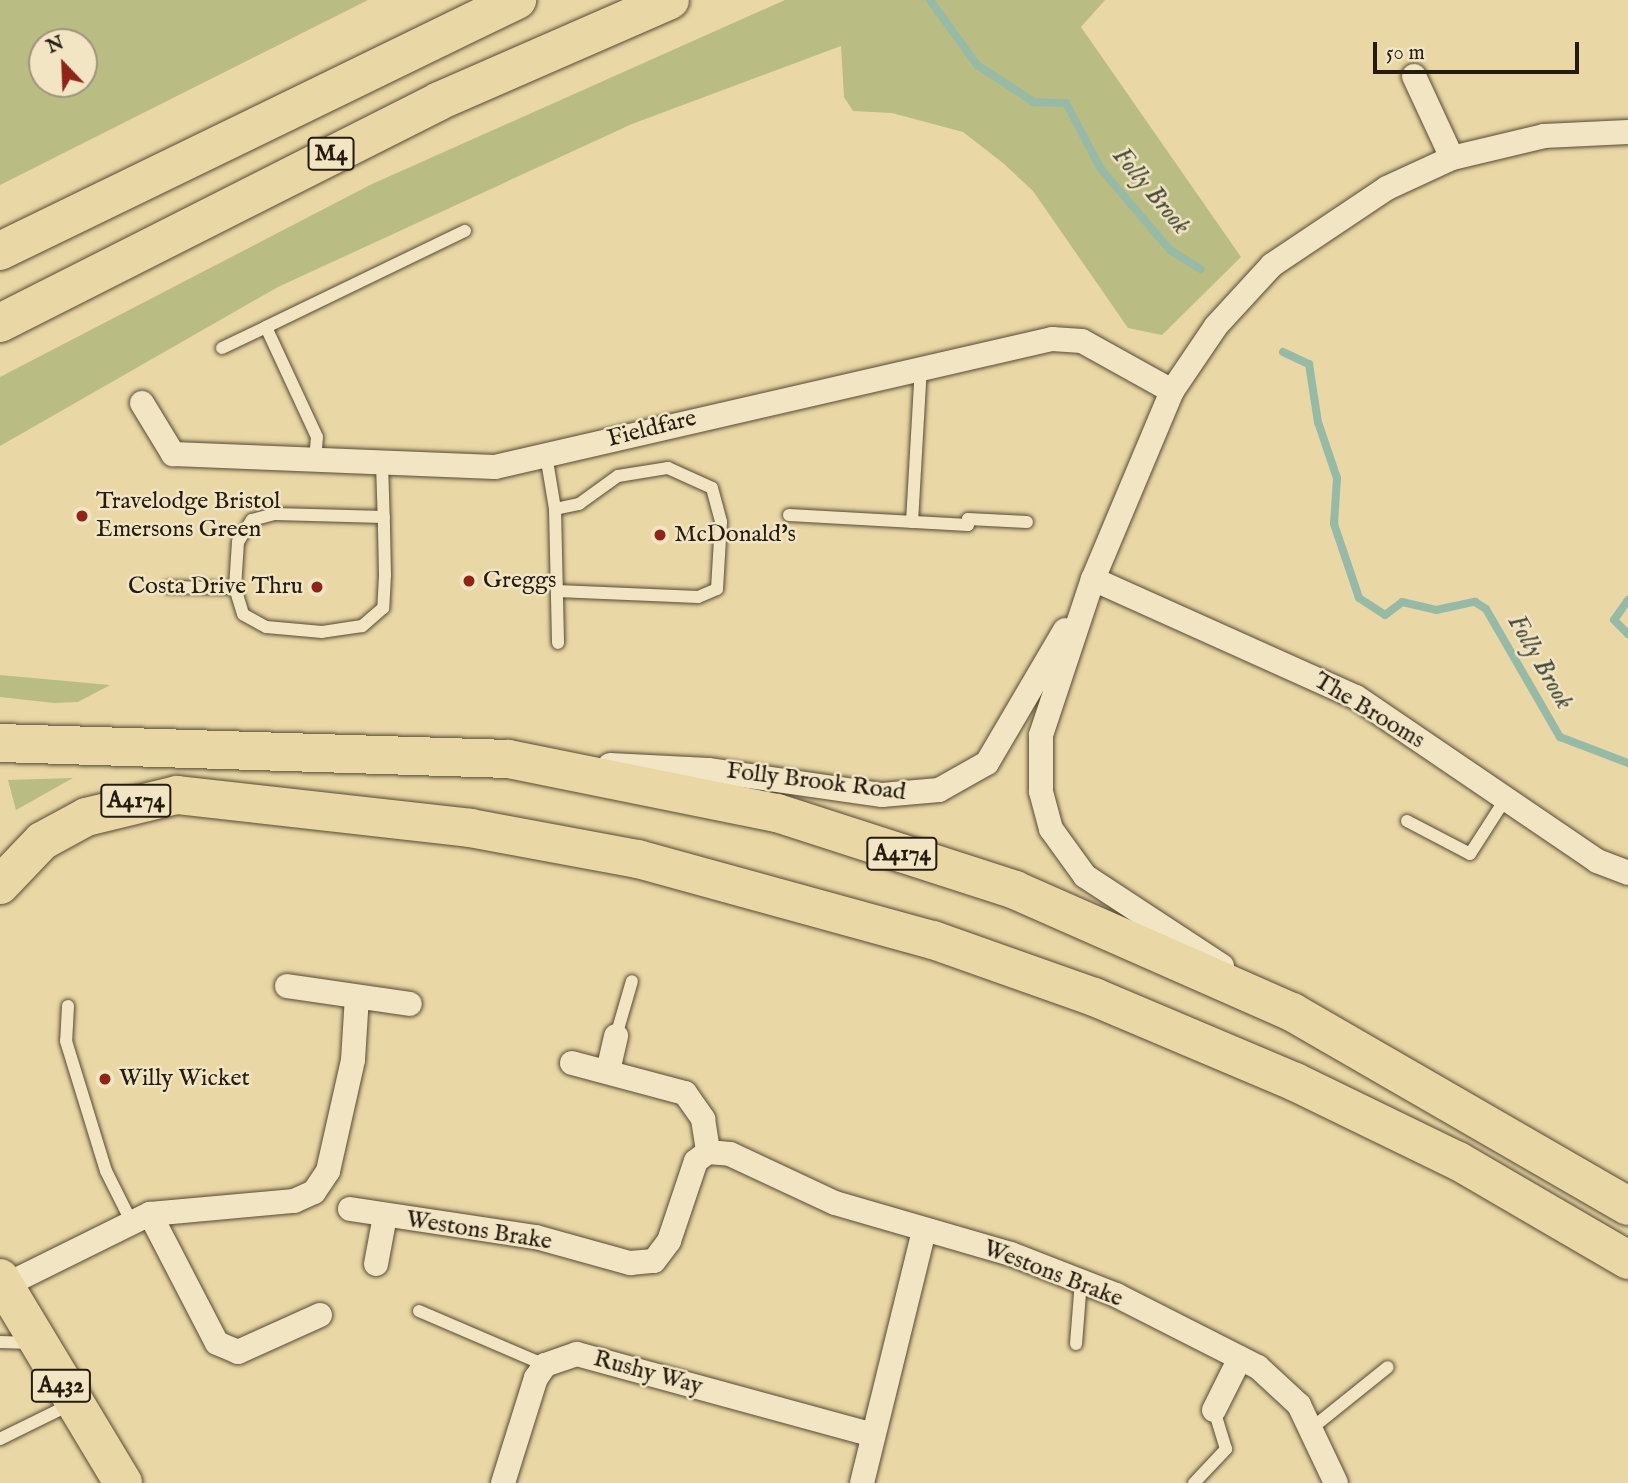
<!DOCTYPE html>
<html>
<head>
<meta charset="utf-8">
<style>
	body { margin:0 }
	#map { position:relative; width:1628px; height:1483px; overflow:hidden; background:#e9d7a5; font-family:"IM FELL English",serif }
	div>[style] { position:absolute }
	.green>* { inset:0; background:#babd83 }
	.stream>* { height:8px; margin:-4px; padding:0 4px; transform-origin:4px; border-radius:4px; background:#97baa6 }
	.roads { filter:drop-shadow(0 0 2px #564a34) drop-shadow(0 0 2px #564a34) }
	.service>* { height:12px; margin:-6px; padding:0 6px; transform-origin:6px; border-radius:6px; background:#f1e5c4 }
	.minor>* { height:24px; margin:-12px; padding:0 12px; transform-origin:12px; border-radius:12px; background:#f1e5c4 }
	.primary>* { height:38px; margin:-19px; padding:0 19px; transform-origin:19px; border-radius:19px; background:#e9d7a5 }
	.trunk>* { height:38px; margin:-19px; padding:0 19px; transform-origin:19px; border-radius:19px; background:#e9d7a5 }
	.motorway>* { height:38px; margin:-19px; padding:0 19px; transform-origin:19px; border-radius:19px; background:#e9d7a5 }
	.dots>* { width:19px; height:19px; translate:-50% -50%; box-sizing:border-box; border:4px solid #f1e5c4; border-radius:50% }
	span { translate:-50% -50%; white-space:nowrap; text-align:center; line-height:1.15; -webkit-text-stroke:5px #f1e5c4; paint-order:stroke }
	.shield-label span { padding:2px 5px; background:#f1e5c4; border:2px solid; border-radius:5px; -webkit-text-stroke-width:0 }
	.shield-label { font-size:23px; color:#251b0f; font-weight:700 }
	.street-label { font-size:24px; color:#251b0f }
	.poi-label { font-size:24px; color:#251b0f }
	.left { translate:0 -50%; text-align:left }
	.right { translate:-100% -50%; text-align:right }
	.water-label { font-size:26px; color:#474b3c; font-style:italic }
	.north { position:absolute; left:28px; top:28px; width:70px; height:70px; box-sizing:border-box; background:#f1e5c4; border:2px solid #9f947c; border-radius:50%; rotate:337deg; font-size:19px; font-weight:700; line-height:28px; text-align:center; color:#251b0f }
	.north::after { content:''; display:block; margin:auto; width:24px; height:32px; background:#8f2418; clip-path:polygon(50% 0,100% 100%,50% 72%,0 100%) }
	.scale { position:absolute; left:1373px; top:42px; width:206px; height:32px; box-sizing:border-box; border:4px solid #251b0f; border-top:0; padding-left:9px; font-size:21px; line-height:24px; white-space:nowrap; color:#251b0f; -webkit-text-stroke:5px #f1e5c4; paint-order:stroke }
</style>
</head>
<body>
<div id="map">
	<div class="green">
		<i style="clip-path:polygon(evenodd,0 0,368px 0,0 185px,0 0,42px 42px,84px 42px,84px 84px,42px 84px,42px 42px)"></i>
		<i style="clip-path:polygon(785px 0,1105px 0,1081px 27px,1241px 257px,1162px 335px,1128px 328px,1033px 191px,1003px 163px,963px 132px,892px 113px,853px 111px,844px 97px,841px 46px,632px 124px,278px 287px,0 446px,0 377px,372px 184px)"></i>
		<i style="clip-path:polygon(0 675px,110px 685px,78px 702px,54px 703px,0 697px)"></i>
		<i style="clip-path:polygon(73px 778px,16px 810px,8px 780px)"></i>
	</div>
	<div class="stream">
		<i style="left:930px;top:0;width:80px;rotate:54.1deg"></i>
		<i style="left:977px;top:65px;width:68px;rotate:33deg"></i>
		<i style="left:1034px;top:102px;width:32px;rotate:2deg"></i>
		<i style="left:1066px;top:103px;width:75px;rotate:62.1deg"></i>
		<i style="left:1101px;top:169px;width:106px;rotate:49.6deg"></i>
		<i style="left:1170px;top:250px;width:36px;rotate:32deg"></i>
		<i style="left:1283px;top:352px;width:29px;rotate:25deg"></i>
		<i style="left:1309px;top:364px;width:59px;rotate:81.2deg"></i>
		<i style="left:1318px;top:422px;width:59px;rotate:71.3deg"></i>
		<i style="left:1337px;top:478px;width:46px;rotate:93.7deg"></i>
		<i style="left:1334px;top:524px;width:78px;rotate:71.3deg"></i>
		<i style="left:1359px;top:598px;width:31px;rotate:33deg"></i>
		<i style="left:1385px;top:615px;width:21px;rotate:-37deg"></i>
		<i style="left:1402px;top:602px;width:35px;rotate:13deg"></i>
		<i style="left:1436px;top:610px;width:40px;rotate:-12deg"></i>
		<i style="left:1475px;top:602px;width:13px;rotate:32deg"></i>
		<i style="left:1486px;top:609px;width:148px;rotate:60deg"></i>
		<i style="left:1560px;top:737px;width:73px;rotate:20.9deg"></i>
		<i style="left:1628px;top:600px;width:24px;rotate:125deg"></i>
		<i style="left:1614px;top:620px;width:20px;rotate:45deg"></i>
	</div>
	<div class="roads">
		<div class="service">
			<i style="left:222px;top:348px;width:49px;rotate:-25.5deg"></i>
			<i style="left:546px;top:455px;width:55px;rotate:80.5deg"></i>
			<i style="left:555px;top:509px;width:134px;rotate:88.7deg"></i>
			<i style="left:315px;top:460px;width:23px;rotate:-85deg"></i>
			<i style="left:317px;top:437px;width:121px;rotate:-114.9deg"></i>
			<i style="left:266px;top:327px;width:221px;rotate:-25.8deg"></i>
			<i style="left:382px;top:463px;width:65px;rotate:88.2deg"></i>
			<i style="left:384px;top:528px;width:47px;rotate:88.8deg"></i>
			<i style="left:385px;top:575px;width:33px;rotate:93deg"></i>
			<i style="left:383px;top:608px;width:28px;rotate:139deg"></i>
			<i style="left:362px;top:626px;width:40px;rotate:171.5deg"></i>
			<i style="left:322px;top:632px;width:56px;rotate:-174.9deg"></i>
			<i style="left:266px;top:627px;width:26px;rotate:-151deg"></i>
			<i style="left:243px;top:614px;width:27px;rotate:-107deg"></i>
			<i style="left:235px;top:588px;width:46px;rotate:-86.3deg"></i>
			<i style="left:238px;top:542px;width:26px;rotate:-58deg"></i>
			<i style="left:252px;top:520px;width:24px;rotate:-15deg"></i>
			<i style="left:275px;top:514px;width:109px;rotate:1.6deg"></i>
			<i style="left:555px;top:509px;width:25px;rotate:-12deg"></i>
			<i style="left:579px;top:504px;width:48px;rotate:-35.7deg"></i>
			<i style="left:618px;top:476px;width:51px;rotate:-9.1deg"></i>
			<i style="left:668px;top:468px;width:48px;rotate:24.4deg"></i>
			<i style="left:712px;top:488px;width:35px;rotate:75deg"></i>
			<i style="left:721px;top:522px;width:67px;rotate:93.4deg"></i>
			<i style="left:717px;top:589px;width:21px;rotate:157deg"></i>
			<i style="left:698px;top:597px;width:141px;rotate:-177.6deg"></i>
			<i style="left:789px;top:515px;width:179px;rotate:3.2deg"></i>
			<i style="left:968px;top:525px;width:6px;rotate:-90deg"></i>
			<i style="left:968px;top:519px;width:59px;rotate:2.9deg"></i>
			<i style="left:912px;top:522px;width:154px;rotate:-86.7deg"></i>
			<i style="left:168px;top:587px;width:67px;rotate:0.9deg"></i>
			<i style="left:1407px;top:821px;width:71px;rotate:27.6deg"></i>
			<i style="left:1470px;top:854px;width:67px;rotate:-57.3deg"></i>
			<i style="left:68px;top:1006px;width:35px;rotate:93deg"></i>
			<i style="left:66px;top:1041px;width:136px;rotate:72.9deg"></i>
			<i style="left:106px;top:1171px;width:56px;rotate:63.4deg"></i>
			<i style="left:616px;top:1036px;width:57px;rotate:-73.8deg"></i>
			<i style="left:419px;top:1311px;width:137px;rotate:23.2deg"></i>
			<i style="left:0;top:1342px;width:30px;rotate:2deg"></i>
			<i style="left:1076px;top:1344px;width:63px;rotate:-85.5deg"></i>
			<i style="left:1312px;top:1428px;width:97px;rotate:-38.8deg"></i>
			<i style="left:0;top:1439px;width:79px;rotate:-26.2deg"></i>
			<i style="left:1194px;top:1483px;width:47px;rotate:-46.7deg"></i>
			<i style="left:1226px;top:1449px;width:41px;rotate:-107.1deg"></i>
		</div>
		<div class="minor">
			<i style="left:1414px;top:76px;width:90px;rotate:65.1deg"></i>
			<i style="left:142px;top:403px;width:60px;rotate:58.7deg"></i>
			<i style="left:173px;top:454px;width:322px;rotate:2.3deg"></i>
			<i style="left:495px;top:467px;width:572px;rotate:-12.94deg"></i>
			<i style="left:1052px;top:339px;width:30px;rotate:4deg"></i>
			<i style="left:1082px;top:341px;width:103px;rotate:29.1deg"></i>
			<i style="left:1093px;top:579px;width:288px;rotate:24.2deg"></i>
			<i style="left:1356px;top:697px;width:292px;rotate:34.2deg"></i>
			<i style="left:1597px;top:861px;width:33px;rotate:21deg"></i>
			<i style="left:610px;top:765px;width:98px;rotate:2.9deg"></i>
			<i style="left:708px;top:770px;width:176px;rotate:8.2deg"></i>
			<i style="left:882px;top:795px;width:57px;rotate:-5deg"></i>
			<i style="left:939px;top:790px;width:55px;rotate:-29.4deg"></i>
			<i style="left:987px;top:763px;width:154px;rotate:-59.6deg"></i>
			<i style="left:1222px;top:966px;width:164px;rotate:-146.7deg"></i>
			<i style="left:1085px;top:876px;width:58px;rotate:-125.9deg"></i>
			<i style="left:1051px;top:829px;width:39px;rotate:-105deg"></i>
			<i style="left:1041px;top:791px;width:56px;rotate:-90deg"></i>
			<i style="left:1041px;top:735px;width:164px;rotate:-71.6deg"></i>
			<i style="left:1093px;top:579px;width:204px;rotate:-67.2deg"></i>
			<i style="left:1172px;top:391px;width:78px;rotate:-55.9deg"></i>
			<i style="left:1216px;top:326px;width:83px;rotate:-47.4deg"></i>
			<i style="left:1272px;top:265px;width:138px;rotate:-33.8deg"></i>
			<i style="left:1387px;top:188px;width:72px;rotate:-24.8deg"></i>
			<i style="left:1452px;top:158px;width:95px;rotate:-13.4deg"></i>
			<i style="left:1544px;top:136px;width:84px;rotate:-2.7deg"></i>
			<i style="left:287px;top:986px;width:124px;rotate:8.3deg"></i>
			<i style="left:572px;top:1063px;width:117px;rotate:14.9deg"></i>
			<i style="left:685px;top:1093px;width:32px;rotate:55deg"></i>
			<i style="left:703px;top:1119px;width:33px;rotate:81deg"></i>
			<i style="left:608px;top:1071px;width:36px;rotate:-77deg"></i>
			<i style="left:350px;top:1209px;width:188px;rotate:8.6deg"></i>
			<i style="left:536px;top:1237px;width:98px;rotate:15.5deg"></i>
			<i style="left:630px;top:1263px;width:24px;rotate:-5deg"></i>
			<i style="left:654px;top:1261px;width:25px;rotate:-53deg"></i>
			<i style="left:669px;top:1241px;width:84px;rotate:-71.4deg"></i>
			<i style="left:696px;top:1161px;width:15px;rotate:-37deg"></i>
			<i style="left:708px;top:1152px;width:22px;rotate:5deg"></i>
			<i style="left:730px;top:1154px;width:116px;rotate:25deg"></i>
			<i style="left:835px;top:1203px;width:183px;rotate:16.2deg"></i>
			<i style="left:1011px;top:1254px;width:113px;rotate:21.3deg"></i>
			<i style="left:1116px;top:1295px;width:159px;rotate:26.9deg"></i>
			<i style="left:1258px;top:1367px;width:56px;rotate:42.8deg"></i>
			<i style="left:1299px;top:1405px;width:86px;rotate:64.6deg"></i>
			<i style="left:150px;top:1214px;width:145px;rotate:62.6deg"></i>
			<i style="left:217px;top:1343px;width:23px;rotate:23deg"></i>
			<i style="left:238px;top:1352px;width:90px;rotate:-24.3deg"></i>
			<i style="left:376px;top:1264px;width:49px;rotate:-79.4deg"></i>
			<i style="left:4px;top:1286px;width:163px;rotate:-26.3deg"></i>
			<i style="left:150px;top:1214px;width:145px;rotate:-5.2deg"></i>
			<i style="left:294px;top:1201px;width:22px;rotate:-24deg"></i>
			<i style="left:314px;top:1192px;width:25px;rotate:-56deg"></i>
			<i style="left:328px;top:1171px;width:114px;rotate:-77.3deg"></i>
			<i style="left:353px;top:1060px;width:63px;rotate:-86.4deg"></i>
			<i style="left:1214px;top:1410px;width:58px;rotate:-63.4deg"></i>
			<i style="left:503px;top:1483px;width:110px;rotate:-72.6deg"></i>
			<i style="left:536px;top:1378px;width:16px;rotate:-55deg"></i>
			<i style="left:545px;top:1365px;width:34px;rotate:-19deg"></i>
			<i style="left:577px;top:1354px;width:307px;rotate:15.3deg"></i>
			<i style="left:862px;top:1483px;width:260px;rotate:-76.2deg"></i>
		</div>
		<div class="primary">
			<i style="left:0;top:1278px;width:239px;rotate:59deg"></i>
		</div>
		<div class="trunk">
			<i style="left:0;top:743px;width:508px;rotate:1.8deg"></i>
			<i style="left:508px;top:759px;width:274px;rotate:11.4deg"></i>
			<i style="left:777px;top:813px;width:250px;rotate:17.9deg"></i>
			<i style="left:1015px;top:890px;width:303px;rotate:23.8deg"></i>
			<i style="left:1292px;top:1012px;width:388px;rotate:30deg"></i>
			<i style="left:0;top:885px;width:61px;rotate:-46.3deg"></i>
			<i style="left:42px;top:841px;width:50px;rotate:-28.6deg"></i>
			<i style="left:86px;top:817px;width:94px;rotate:-13.6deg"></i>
			<i style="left:177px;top:795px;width:295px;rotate:6.4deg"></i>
			<i style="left:470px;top:828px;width:171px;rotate:10.5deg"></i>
			<i style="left:638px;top:859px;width:306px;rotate:15.4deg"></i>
			<i style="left:933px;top:940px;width:171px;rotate:19.5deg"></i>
			<i style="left:1094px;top:997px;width:218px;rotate:22.9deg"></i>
			<i style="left:1295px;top:1082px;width:181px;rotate:25.9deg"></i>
			<i style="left:1458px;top:1161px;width:197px;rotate:30.2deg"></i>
		</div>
		<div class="motorway">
			<i style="left:0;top:251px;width:575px;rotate:-25.9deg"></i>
			<i style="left:0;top:323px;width:492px;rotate:-26.8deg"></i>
			<i style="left:439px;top:101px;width:252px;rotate:-23.6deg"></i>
		</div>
	</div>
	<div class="dots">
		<i style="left:82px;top:516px;background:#8f2418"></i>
		<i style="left:660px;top:535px;background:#8f2418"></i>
		<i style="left:469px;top:581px;background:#8f2418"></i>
		<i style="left:317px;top:587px;background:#8f2418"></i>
		<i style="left:105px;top:1079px;background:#8f2418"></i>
	</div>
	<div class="shield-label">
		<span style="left:331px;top:154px">M4</span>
		<span style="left:136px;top:801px">A4174</span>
		<span style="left:902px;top:854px">A4174</span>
		<span style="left:61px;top:1386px">A432</span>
	</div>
	<div class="street-label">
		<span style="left:652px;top:429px;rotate:-14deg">Fieldfare</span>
		<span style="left:1369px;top:711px;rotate:31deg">The Brooms</span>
		<span style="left:816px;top:782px;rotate:7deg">Folly Brook Road</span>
		<span style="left:479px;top:1231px;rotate:9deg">Westons Brake</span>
		<span style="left:1053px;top:1274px;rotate:21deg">Westons Brake</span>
		<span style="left:648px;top:1373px;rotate:15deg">Rushy Way</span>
	</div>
	<div class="poi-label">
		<span class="left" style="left:96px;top:516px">Travelodge Bristol<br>Emersons Green</span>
		<span class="left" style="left:674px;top:535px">McDonald's</span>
		<span class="left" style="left:483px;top:581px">Greggs</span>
		<span class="right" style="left:303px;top:587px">Costa Drive Thru</span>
		<span class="left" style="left:119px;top:1079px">Willy Wicket</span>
	</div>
	<div class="water-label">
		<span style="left:1151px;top:191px;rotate:50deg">Folly Brook</span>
		<span style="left:1540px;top:662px;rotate:60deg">Folly Brook</span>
	</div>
	<div class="north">N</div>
	<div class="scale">50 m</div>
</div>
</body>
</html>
